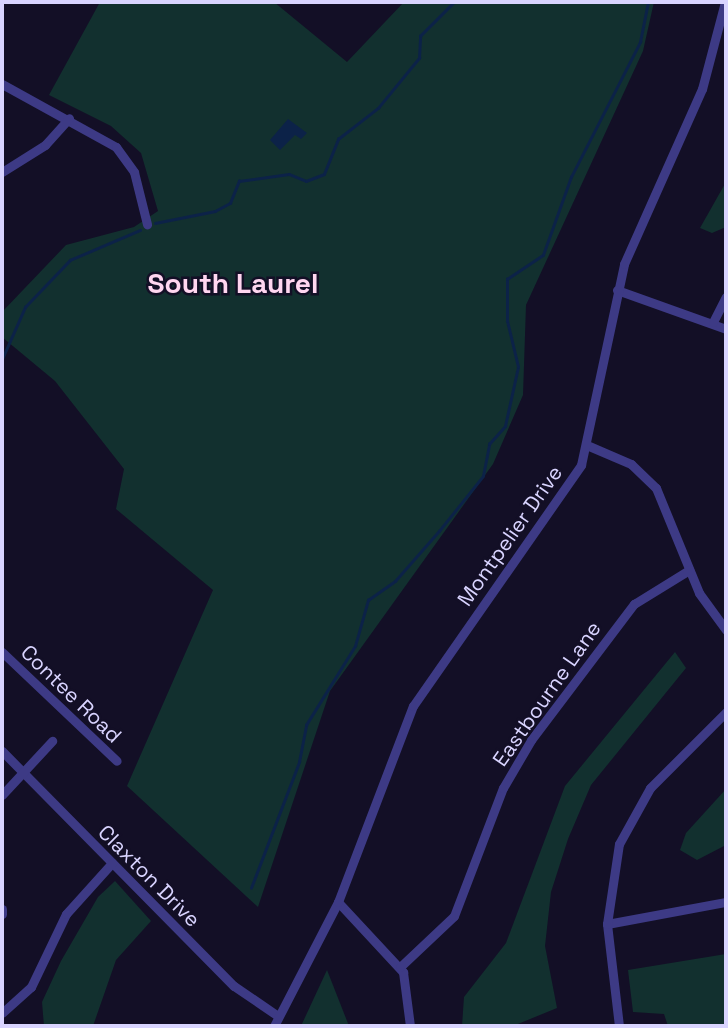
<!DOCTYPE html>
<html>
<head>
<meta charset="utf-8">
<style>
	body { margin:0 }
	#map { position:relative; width:728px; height:1028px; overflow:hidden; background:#130f26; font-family:"Space Grotesk",sans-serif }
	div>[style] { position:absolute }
	.green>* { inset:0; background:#12302f }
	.water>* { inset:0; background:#0c2248 }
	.stream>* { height:2.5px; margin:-1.25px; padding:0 1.25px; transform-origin:1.25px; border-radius:1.25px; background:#0c2248 }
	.street>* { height:9px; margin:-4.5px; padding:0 4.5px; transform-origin:4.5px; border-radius:4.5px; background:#3d3a85 }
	span { translate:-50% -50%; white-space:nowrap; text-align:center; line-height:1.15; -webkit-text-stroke:5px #130f26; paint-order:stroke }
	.street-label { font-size:21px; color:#d9d4ff }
	.district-label { font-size:28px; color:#ffd6f0; font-weight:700 }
	.frame { position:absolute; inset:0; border:4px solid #d9d4ff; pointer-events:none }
</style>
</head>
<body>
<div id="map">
	<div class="green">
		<i style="clip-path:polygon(100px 2px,274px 2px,347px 62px,404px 2px,654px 2px,643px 51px,526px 305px,523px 395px,493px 464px,330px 691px,258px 907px,127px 786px,213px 590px,116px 509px,124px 469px,55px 381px,2px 337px,2px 312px,66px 245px,134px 227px,158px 211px,141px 153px,111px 126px,49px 95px)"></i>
		<i style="clip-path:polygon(726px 182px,726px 227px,712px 233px,700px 228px)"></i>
		<i style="clip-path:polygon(675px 652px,686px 668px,591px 785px,568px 839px,551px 892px,545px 946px,557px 1008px,513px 1026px,462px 1026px,464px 997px,506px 943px,565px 786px)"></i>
		<i style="clip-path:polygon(726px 789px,726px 845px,697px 860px,680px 850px,686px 833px)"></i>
		<i style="clip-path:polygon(115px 881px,151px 921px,116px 960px,93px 1026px,44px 1026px,42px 1002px,61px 961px,98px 897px)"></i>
		<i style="clip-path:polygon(726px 954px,726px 1026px,668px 1026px,664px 1014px,633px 1012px,628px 970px)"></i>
		<i style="clip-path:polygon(327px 970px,349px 1026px,301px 1026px)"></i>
	</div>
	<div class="water">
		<i style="clip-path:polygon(288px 119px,307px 133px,301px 139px,295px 135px,280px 150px,270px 140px)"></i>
	</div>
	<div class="stream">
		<i style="left:155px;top:223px;width:61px;rotate:-11.3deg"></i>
		<i style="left:215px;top:211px;width:17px;rotate:-28deg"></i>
		<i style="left:230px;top:203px;width:24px;rotate:-68deg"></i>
		<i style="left:239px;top:181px;width:50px;rotate:-8deg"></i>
		<i style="left:289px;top:174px;width:18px;rotate:22deg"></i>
		<i style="left:306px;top:181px;width:19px;rotate:-21deg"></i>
		<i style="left:324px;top:174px;width:38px;rotate:-68deg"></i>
		<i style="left:338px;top:139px;width:51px;rotate:-37.8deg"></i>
		<i style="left:378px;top:108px;width:65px;rotate:-50.6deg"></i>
		<i style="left:419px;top:58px;width:22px;rotate:-87deg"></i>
		<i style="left:420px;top:36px;width:48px;rotate:-45deg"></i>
		<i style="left:2px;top:359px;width:57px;rotate:-66.1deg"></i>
		<i style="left:25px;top:307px;width:65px;rotate:-46.2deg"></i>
		<i style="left:70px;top:260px;width:76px;rotate:-23.2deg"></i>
		<i style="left:251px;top:888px;width:135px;rotate:-69.1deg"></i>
		<i style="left:299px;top:762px;width:38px;rotate:-79deg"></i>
		<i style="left:306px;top:725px;width:93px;rotate:-58.2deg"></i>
		<i style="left:355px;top:646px;width:48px;rotate:-74.2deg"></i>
		<i style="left:368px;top:600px;width:33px;rotate:-35deg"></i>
		<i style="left:395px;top:581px;width:67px;rotate:-48.7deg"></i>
		<i style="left:439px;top:531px;width:70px;rotate:-51.3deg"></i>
		<i style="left:483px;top:476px;width:33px;rotate:-79deg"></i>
		<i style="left:489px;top:444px;width:24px;rotate:-48deg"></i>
		<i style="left:505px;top:426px;width:60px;rotate:-77.6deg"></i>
		<i style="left:518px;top:367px;width:47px;rotate:-103.4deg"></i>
		<i style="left:507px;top:321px;width:42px;rotate:-90deg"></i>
		<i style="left:507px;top:279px;width:43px;rotate:-33.7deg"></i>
		<i style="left:543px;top:255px;width:83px;rotate:-70.3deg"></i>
		<i style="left:571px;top:177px;width:152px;rotate:-62.9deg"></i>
		<i style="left:640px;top:42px;width:41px;rotate:-78.7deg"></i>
	</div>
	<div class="street">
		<i style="left:2px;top:84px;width:130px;rotate:28.9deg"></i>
		<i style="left:116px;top:147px;width:31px;rotate:54deg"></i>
		<i style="left:134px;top:172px;width:54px;rotate:76deg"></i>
		<i style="left:2px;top:172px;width:51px;rotate:-32.1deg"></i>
		<i style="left:45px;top:145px;width:36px;rotate:-48deg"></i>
		<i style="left:617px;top:290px;width:116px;rotate:19.7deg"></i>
		<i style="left:713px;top:322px;width:28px;rotate:-63deg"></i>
		<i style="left:589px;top:446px;width:46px;rotate:23.2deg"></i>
		<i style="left:631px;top:464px;width:35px;rotate:44deg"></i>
		<i style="left:656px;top:488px;width:113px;rotate:67.7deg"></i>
		<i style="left:699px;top:593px;width:46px;rotate:53.9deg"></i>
		<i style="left:2px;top:652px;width:158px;rotate:43.5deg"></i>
		<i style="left:2px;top:751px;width:330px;rotate:45.4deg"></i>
		<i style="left:234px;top:986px;width:53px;rotate:34.3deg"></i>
		<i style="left:2px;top:795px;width:74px;rotate:-47.2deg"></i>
		<i style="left:338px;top:902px;width:96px;rotate:47.1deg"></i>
		<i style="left:403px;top:972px;width:54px;rotate:82.6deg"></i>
		<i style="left:2px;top:909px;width:5px;rotate:90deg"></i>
		<i style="left:607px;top:924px;width:121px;rotate:-10.5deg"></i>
		<i style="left:400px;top:967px;width:74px;rotate:-43.4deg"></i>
		<i style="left:454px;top:916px;width:137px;rotate:-69.1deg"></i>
		<i style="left:503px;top:788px;width:56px;rotate:-59.7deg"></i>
		<i style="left:531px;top:740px;width:171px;rotate:-52.9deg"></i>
		<i style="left:634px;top:604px;width:65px;rotate:-31.7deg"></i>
		<i style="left:2px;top:1013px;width:39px;rotate:-42deg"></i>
		<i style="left:31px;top:987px;width:81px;rotate:-64.4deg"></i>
		<i style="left:66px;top:914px;width:69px;rotate:-48deg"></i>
		<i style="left:274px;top:1026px;width:140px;rotate:-62.7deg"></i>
		<i style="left:338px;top:902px;width:210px;rotate:-69.1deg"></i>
		<i style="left:413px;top:706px;width:294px;rotate:-55.1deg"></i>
		<i style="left:581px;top:465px;width:206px;rotate:-77.9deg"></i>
		<i style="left:624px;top:264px;width:192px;rotate:-66deg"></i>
		<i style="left:702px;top:89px;width:90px;rotate:-75.2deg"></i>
		<i style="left:619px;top:1026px;width:103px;rotate:-96.7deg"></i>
		<i style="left:607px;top:924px;width:81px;rotate:-81.5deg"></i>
		<i style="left:619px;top:844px;width:64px;rotate:-61deg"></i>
		<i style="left:650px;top:788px;width:107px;rotate:-45deg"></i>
	</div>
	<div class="street-label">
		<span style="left:510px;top:536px;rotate:-55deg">Montpelier Drive</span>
		<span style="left:71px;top:694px;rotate:44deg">Contee Road</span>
		<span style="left:547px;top:694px;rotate:-55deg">Eastbourne Lane</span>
		<span style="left:149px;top:876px;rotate:45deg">Claxton Drive</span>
	</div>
	<div class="district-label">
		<span style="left:233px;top:283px">South Laurel</span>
	</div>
	<div class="frame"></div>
</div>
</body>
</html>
